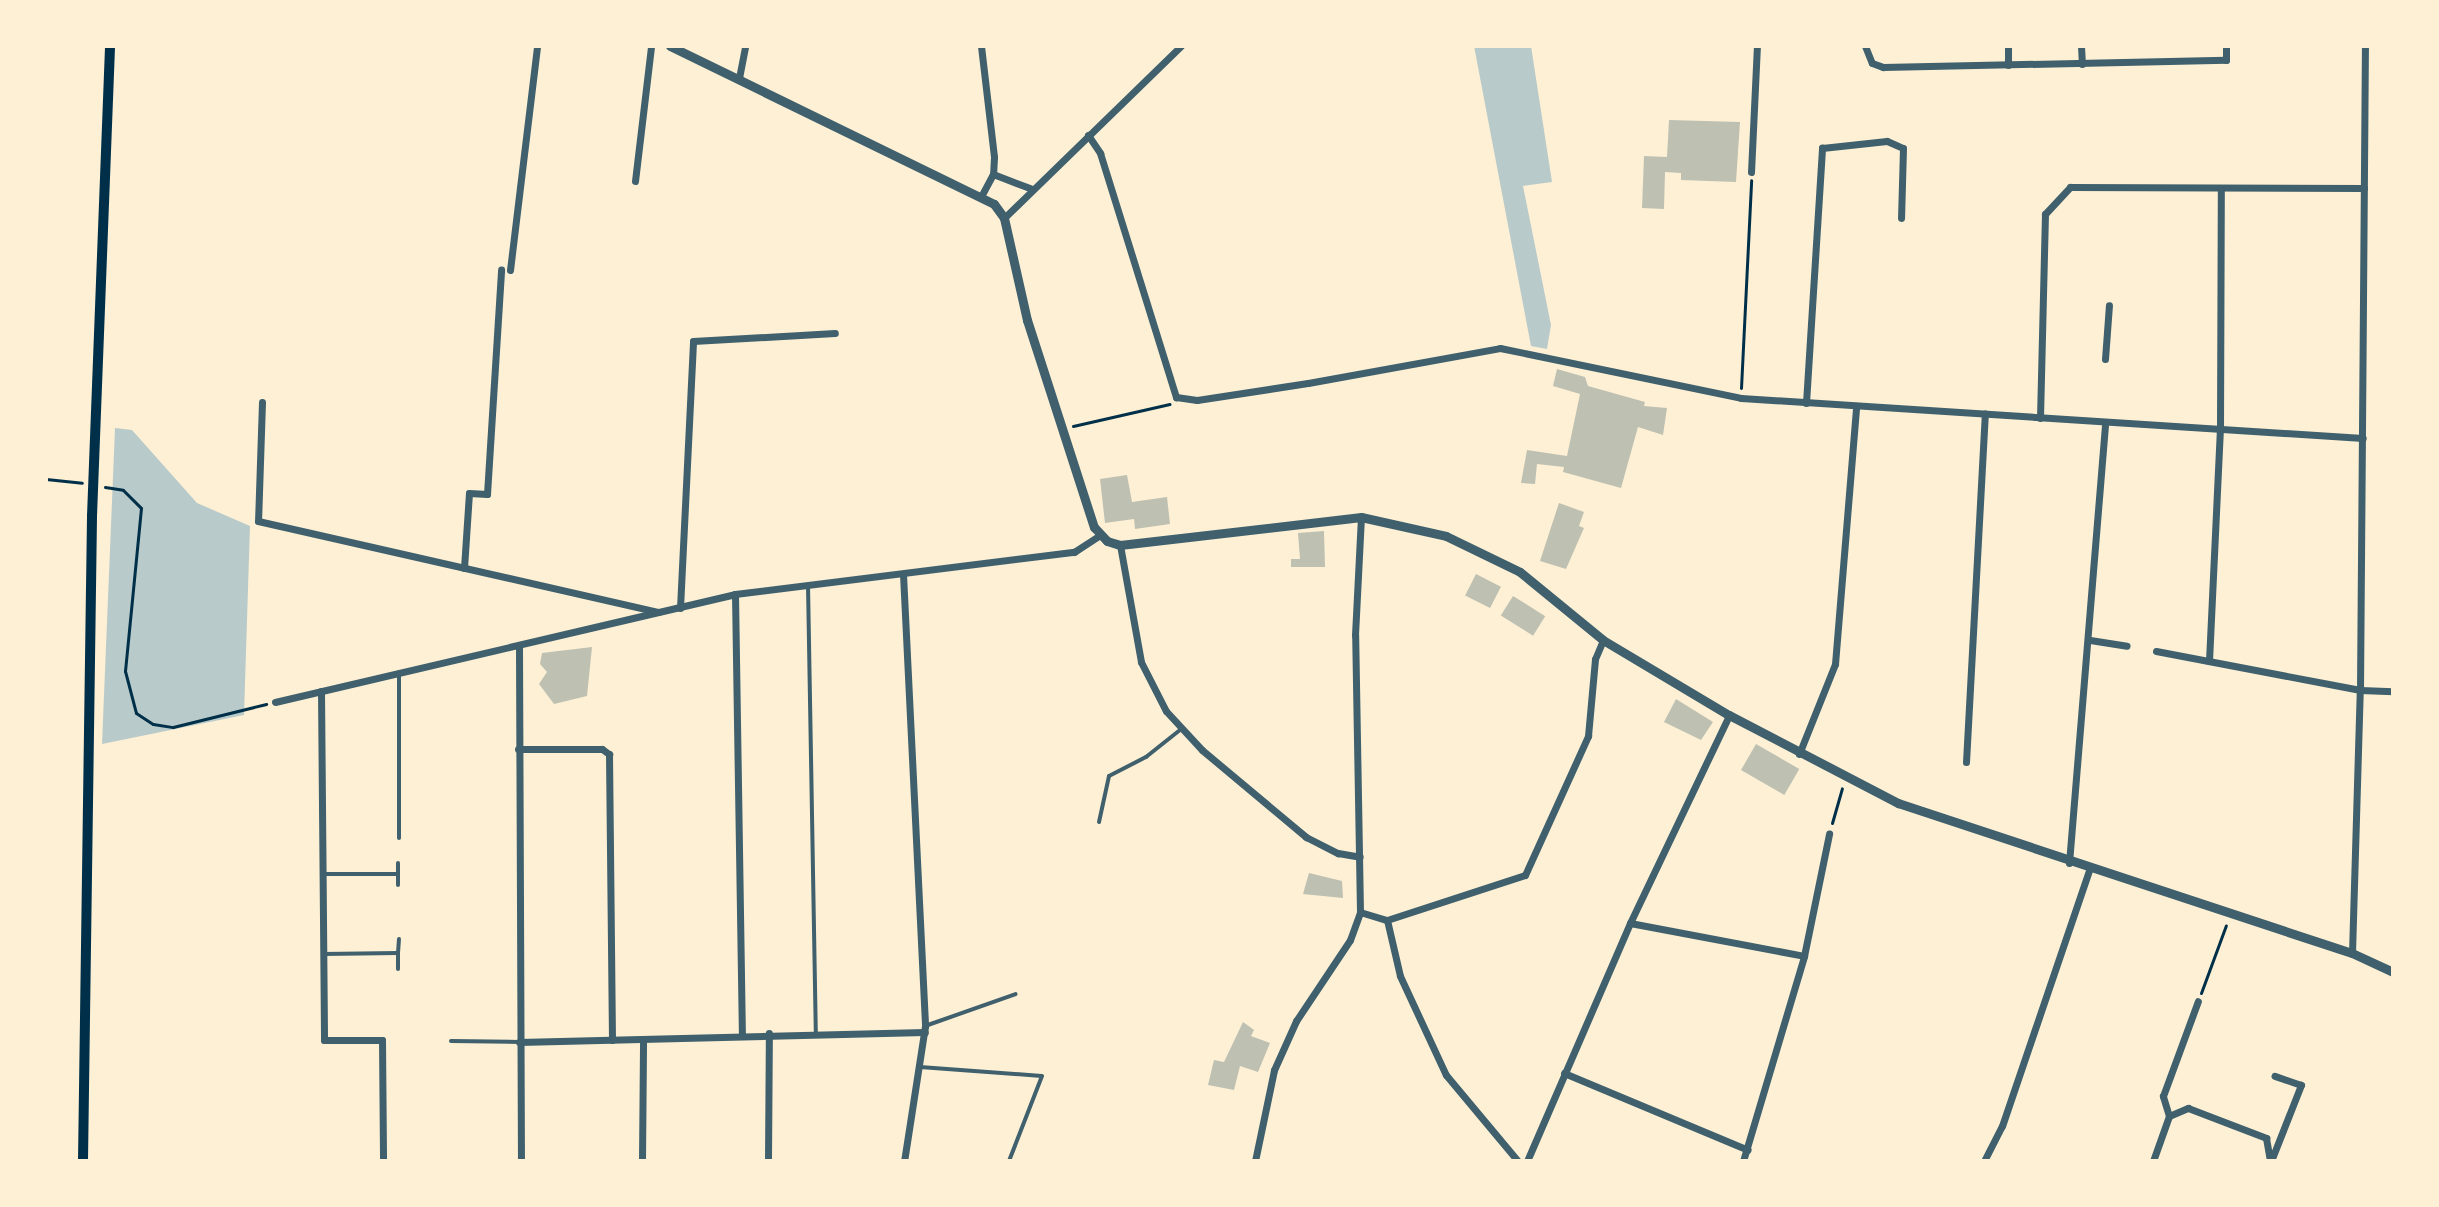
<!DOCTYPE html>
<html>
<head>
<meta charset="utf-8">
<style>
	body { margin:0 }
	#map { position:relative; width:2439px; height:1207px; overflow:hidden; background:#fdf0d5; font-family:Barlow,sans-serif }
	div>[style] { position:absolute }
	.green>* { inset:0; background:#b9caca }
	.building>* { inset:0; background:#bec0b2; transform-origin:0 0 }
	.path>* { height:3px; margin:-1.5px; padding:0 1.5px; transform-origin:1.5px; border-radius:1.5px; background:#003049 }
	.service>* { height:4px; margin:-2px; padding:0 2px; transform-origin:2px; border-radius:2px; background:#3f606c }
	.minor>* { height:7px; margin:-3.5px; padding:0 3.5px; transform-origin:3.5px; border-radius:3.5px; background:#3f606c }
	.tertiary>* { height:9px; margin:-4.5px; padding:0 4.5px; transform-origin:4.5px; border-radius:4.5px; background:#3f606c }
	.secondary>* { height:10px; margin:-5px; padding:0 5px; transform-origin:5px; border-radius:5px; background:#003049 }
	span { translate:-50% -50%; white-space:nowrap; text-align:center; line-height:1.15; -webkit-text-stroke:8px #fdf0d5; paint-order:stroke }
	.frame { position:absolute; inset:0; border:48px solid #fdf0d5; pointer-events:none }
</style>
</head>
<body>
<div id="map">
	<div class="green">
		<i style="clip-path:polygon(1474px 46px,1531px 46px,1552px 182px,1523px 186px,1551px 325px,1547px 349px,1531px 346px)"></i>
		<i style="clip-path:polygon(115px 428px,132px 430px,197px 503px,250px 526px,244px 715px,102px 744px)"></i>
	</div>
	<div class="building">
		<i style="clip-path:polygon(1669px 120px,1740px 122px,1736px 182px,1681px 180px,1681px 173px,1665px 172px,1664px 209px,1642px 208px,1644px 156px,1667px 157px)"></i>
		<i style="clip-path:polygon(1557px 369px,1585px 377px,1588px 386px,1645px 402px,1644px 406px,1667px 408px,1663px 435px,1638px 427px,1621px 488px,1563px 472px,1564px 467px,1537px 464px,1535px 484px,1521px 483px,1527px 450px,1567px 456px,1580px 394px,1553px 386px)"></i>
		<i style="clip-path:polygon(1127px 475px,1132px 502px,1167px 497px,1170px 524px,1135px 529px,1134px 519px,1105px 523px,1100px 479px)"></i>
		<i style="clip-path:polygon(1559px 503px,1584px 512px,1579px 526px,1584px 528px,1566px 569px,1540px 561px)"></i>
		<i style="clip-path:polygon(1324px 531px,1325px 567px,1291px 567px,1291px 559px,1300px 559px,1298px 533px)"></i>
		<i style="left:1476px;top:574px;width:28px;height:24px;rotate:27deg"></i>
		<i style="left:1513px;top:596px;width:38px;height:23px;rotate:32deg"></i>
		<i style="clip-path:polygon(592px 647px,587px 696px,554px 704px,539px 684px,547px 672px,540px 664px,542px 653px)"></i>
		<i style="clip-path:polygon(1676px 699px,1713px 722px,1701px 740px,1664px 722px)"></i>
		<i style="left:1756px;top:744px;width:50px;height:30px;rotate:30deg"></i>
		<i style="clip-path:polygon(1309px 873px,1342px 881px,1343px 898px,1303px 894px)"></i>
		<i style="clip-path:polygon(1243px 1022px,1254px 1030px,1251px 1036px,1270px 1043px,1258px 1072px,1240px 1066px,1234px 1090px,1208px 1085px,1214px 1060px,1224px 1062px)"></i>
	</div>
	<div class="path">
		<i style="left:1741px;top:388px;width:208px;rotate:-87.2deg"></i>
		<i style="left:1073px;top:426px;width:99px;rotate:-12.8deg"></i>
		<i style="left:46px;top:479px;width:36px;rotate:6deg"></i>
		<i style="left:105px;top:487px;width:18px;rotate:9deg"></i>
		<i style="left:123px;top:490px;width:25px;rotate:45deg"></i>
		<i style="left:141px;top:508px;width:164px;rotate:95.6deg"></i>
		<i style="left:125px;top:671px;width:43px;rotate:75.3deg"></i>
		<i style="left:136px;top:713px;width:20px;rotate:33deg"></i>
		<i style="left:153px;top:724px;width:20px;rotate:9deg"></i>
		<i style="left:173px;top:727px;width:96px;rotate:-13.9deg"></i>
		<i style="left:1832px;top:823px;width:36px;rotate:-74deg"></i>
		<i style="left:2201px;top:993px;width:72px;rotate:-69.8deg"></i>
	</div>
	<div class="service">
		<i style="left:808px;top:585px;width:448px;rotate:89deg"></i>
		<i style="left:1099px;top:822px;width:47px;rotate:-77.7deg"></i>
		<i style="left:1109px;top:776px;width:42px;rotate:-27.2deg"></i>
		<i style="left:1146px;top:757px;width:43px;rotate:-38.5deg"></i>
		<i style="left:399px;top:838px;width:166px;rotate:-90deg"></i>
		<i style="left:323px;top:874px;width:75px"></i>
		<i style="left:398px;top:874px;width:11px;rotate:-90deg"></i>
		<i style="left:398px;top:874px;width:11px;rotate:90deg"></i>
		<i style="left:398px;top:953px;width:16px;rotate:90deg"></i>
		<i style="left:323px;top:954px;width:75px;rotate:-0.8deg"></i>
		<i style="left:398px;top:953px;width:14px;rotate:-86deg"></i>
		<i style="left:925px;top:1026px;width:96px;rotate:-19.4deg"></i>
		<i style="left:451px;top:1041px;width:68px;rotate:0.8deg"></i>
		<i style="left:920px;top:1067px;width:122px;rotate:4.2deg"></i>
		<i style="left:1042px;top:1076px;width:91px;rotate:111.2deg"></i>
	</div>
	<div class="minor">
		<i style="left:981px;top:46px;width:112px;rotate:83.3deg"></i>
		<i style="left:994px;top:157px;width:17px;rotate:93deg"></i>
		<i style="left:993px;top:174px;width:24px;rotate:118deg"></i>
		<i style="left:1865px;top:46px;width:18px;rotate:68deg"></i>
		<i style="left:1872px;top:63px;width:12px;rotate:20deg"></i>
		<i style="left:1883px;top:67px;width:343px;rotate:-1.2deg"></i>
		<i style="left:2226px;top:60px;width:14px;rotate:-90deg"></i>
		<i style="left:2081px;top:46px;width:18px;rotate:87deg"></i>
		<i style="left:2008px;top:65px;width:19px;rotate:-90deg"></i>
		<i style="left:739px;top:78px;width:33px;rotate:-79deg"></i>
		<i style="left:1088px;top:135px;width:22px;rotate:56deg"></i>
		<i style="left:1100px;top:153px;width:256px;rotate:72.7deg"></i>
		<i style="left:1176px;top:397px;width:21px;rotate:8deg"></i>
		<i style="left:1197px;top:400px;width:112px;rotate:-8.7deg"></i>
		<i style="left:1308px;top:383px;width:195px;rotate:-10.3deg"></i>
		<i style="left:1500px;top:348px;width:246px;rotate:11.7deg"></i>
		<i style="left:1741px;top:398px;width:623px;rotate:3.68deg"></i>
		<i style="left:1751px;top:172px;width:126px;rotate:-87.3deg"></i>
		<i style="left:993px;top:174px;width:40px;rotate:21deg"></i>
		<i style="left:635px;top:181px;width:136px;rotate:-83.2deg"></i>
		<i style="left:1004px;top:218px;width:247px;rotate:-44.2deg"></i>
		<i style="left:510px;top:270px;width:226px;rotate:-83.1deg"></i>
		<i style="left:2105px;top:359px;width:54px;rotate:-85.8deg"></i>
		<i style="left:262px;top:402px;width:119px;rotate:91.9deg"></i>
		<i style="left:258px;top:521px;width:411px;rotate:12.8deg"></i>
		<i style="left:1806px;top:403px;width:256px;rotate:-86.4deg"></i>
		<i style="left:1822px;top:148px;width:65px;rotate:-6.1deg"></i>
		<i style="left:1887px;top:141px;width:17px;rotate:24deg"></i>
		<i style="left:1903px;top:148px;width:70px;rotate:91.6deg"></i>
		<i style="left:2040px;top:418px;width:204px;rotate:-88.6deg"></i>
		<i style="left:2045px;top:214px;width:37px;rotate:-47deg"></i>
		<i style="left:2070px;top:187px;width:294px;rotate:0.2deg"></i>
		<i style="left:1120px;top:545px;width:119px;rotate:79.8deg"></i>
		<i style="left:1141px;top:662px;width:55px;rotate:63deg"></i>
		<i style="left:1166px;top:711px;width:53px;rotate:47.3deg"></i>
		<i style="left:1202px;top:750px;width:136px;rotate:39.9deg"></i>
		<i style="left:1306px;top:837px;width:36px;rotate:27deg"></i>
		<i style="left:1338px;top:853px;width:22px;rotate:10deg"></i>
		<i style="left:464px;top:568px;width:75px;rotate:-86.2deg"></i>
		<i style="left:469px;top:493px;width:18px;rotate:3deg"></i>
		<i style="left:487px;top:494px;width:225px;rotate:-86.4deg"></i>
		<i style="left:903px;top:574px;width:453px;rotate:87.2deg"></i>
		<i style="left:925px;top:1026px;width:137px;rotate:98.8deg"></i>
		<i style="left:735px;top:594px;width:440px;rotate:89.1deg"></i>
		<i style="left:680px;top:608px;width:267px;rotate:-87.2deg"></i>
		<i style="left:693px;top:341px;width:142px;rotate:-3.2deg"></i>
		<i style="left:2090px;top:640px;width:37px;rotate:9deg"></i>
		<i style="left:519px;top:646px;width:515px;rotate:89.78deg"></i>
		<i style="left:2156px;top:651px;width:208px;rotate:10.8deg"></i>
		<i style="left:2360px;top:690px;width:33px;rotate:2deg"></i>
		<i style="left:2209px;top:661px;width:233px;rotate:-87.3deg"></i>
		<i style="left:2220px;top:428px;width:240px;rotate:-89.8deg"></i>
		<i style="left:321px;top:691px;width:349px;rotate:89.5deg"></i>
		<i style="left:324px;top:1040px;width:58px"></i>
		<i style="left:382px;top:1040px;width:121px;rotate:89.5deg"></i>
		<i style="left:275px;top:702px;width:473px;rotate:-13.2deg"></i>
		<i style="left:735px;top:594px;width:342px;rotate:-7.1deg"></i>
		<i style="left:1074px;top:552px;width:30px;rotate:-33deg"></i>
		<i style="left:518px;top:749px;width:84px"></i>
		<i style="left:602px;top:749px;width:9px;rotate:36deg"></i>
		<i style="left:609px;top:754px;width:286px;rotate:89.4deg"></i>
		<i style="left:1799px;top:754px;width:97px;rotate:-68.2deg"></i>
		<i style="left:1835px;top:664px;width:259px;rotate:-85.3deg"></i>
		<i style="left:1966px;top:762px;width:349px;rotate:-86.9deg"></i>
		<i style="left:2069px;top:863px;width:441px;rotate:-85.3deg"></i>
		<i style="left:1360px;top:912px;width:28px;rotate:17deg"></i>
		<i style="left:1387px;top:920px;width:57px;rotate:76.9deg"></i>
		<i style="left:1400px;top:976px;width:109px;rotate:65.1deg"></i>
		<i style="left:1446px;top:1075px;width:112px;rotate:50.1deg"></i>
		<i style="left:1387px;top:920px;width:145px;rotate:-18.1deg"></i>
		<i style="left:1525px;top:875px;width:153px;rotate:-65.6deg"></i>
		<i style="left:1588px;top:736px;width:77px;rotate:-84.8deg"></i>
		<i style="left:1595px;top:659px;width:21px;rotate:-67deg"></i>
		<i style="left:1630px;top:923px;width:177px;rotate:10.7deg"></i>
		<i style="left:2352px;top:953px;width:263px;rotate:-88.3deg"></i>
		<i style="left:2360px;top:690px;width:644px;rotate:-89.56deg"></i>
		<i style="left:519px;top:1042px;width:406px;rotate:-1.4deg"></i>
		<i style="left:1564px;top:1073px;width:199px;rotate:22.7deg"></i>
		<i style="left:2169px;top:1116px;width:21px;rotate:-23deg"></i>
		<i style="left:2188px;top:1108px;width:84px;rotate:21deg"></i>
		<i style="left:2266px;top:1138px;width:23px;rotate:80deg"></i>
		<i style="left:642px;top:1161px;width:121px;rotate:-89.5deg"></i>
		<i style="left:768px;top:1161px;width:128px;rotate:-89.6deg"></i>
		<i style="left:1255px;top:1161px;width:93px;rotate:-78.2deg"></i>
		<i style="left:1274px;top:1070px;width:54px;rotate:-65.8deg"></i>
		<i style="left:1296px;top:1021px;width:97px;rotate:-56.3deg"></i>
		<i style="left:1350px;top:940px;width:30px;rotate:-70deg"></i>
		<i style="left:1360px;top:912px;width:277px;rotate:-91deg"></i>
		<i style="left:1355px;top:635px;width:118px;rotate:-87.1deg"></i>
		<i style="left:1527px;top:1161px;width:259px;rotate:-66.6deg"></i>
		<i style="left:1630px;top:923px;width:230px;rotate:-64.5deg"></i>
		<i style="left:1743px;top:1161px;width:214px;rotate:-73.4deg"></i>
		<i style="left:1804px;top:956px;width:125px;rotate:-78.4deg"></i>
		<i style="left:1984px;top:1161px;width:39px;rotate:-63deg"></i>
		<i style="left:2002px;top:1126px;width:270px;rotate:-71.2deg"></i>
		<i style="left:2153px;top:1161px;width:48px;rotate:-70.4deg"></i>
		<i style="left:2169px;top:1116px;width:21px;rotate:-107deg"></i>
		<i style="left:2163px;top:1096px;width:101px;rotate:-69.8deg"></i>
		<i style="left:2271px;top:1161px;width:82px;rotate:-68.5deg"></i>
		<i style="left:2301px;top:1085px;width:28px;rotate:-161deg"></i>
	</div>
	<div class="tertiary">
		<i style="left:670px;top:46px;width:360px;rotate:26deg"></i>
		<i style="left:994px;top:204px;width:17px;rotate:54deg"></i>
		<i style="left:1004px;top:218px;width:105px;rotate:77.3deg"></i>
		<i style="left:1027px;top:320px;width:218px;rotate:72.1deg"></i>
		<i style="left:1094px;top:527px;width:19px;rotate:47deg"></i>
		<i style="left:1107px;top:541px;width:14px;rotate:17deg"></i>
		<i style="left:1120px;top:545px;width:243px;rotate:-6.6deg"></i>
		<i style="left:1361px;top:517px;width:87px;rotate:12.6deg"></i>
		<i style="left:1446px;top:536px;width:82px;rotate:25.9deg"></i>
		<i style="left:1520px;top:572px;width:107px;rotate:39.3deg"></i>
		<i style="left:1603px;top:640px;width:147px;rotate:30.8deg"></i>
		<i style="left:1729px;top:715px;width:191px;rotate:27.5deg"></i>
		<i style="left:1898px;top:803px;width:478px;rotate:18.3deg"></i>
		<i style="left:2352px;top:953px;width:45px;rotate:24.9deg"></i>
	</div>
	<div class="secondary">
		<i style="left:83px;top:1161px;width:645px;rotate:-89.2deg"></i>
		<i style="left:92px;top:516px;width:470px;rotate:-87.8deg"></i>
	</div>
	<div class="frame"></div>
</div>
</body>
</html>
